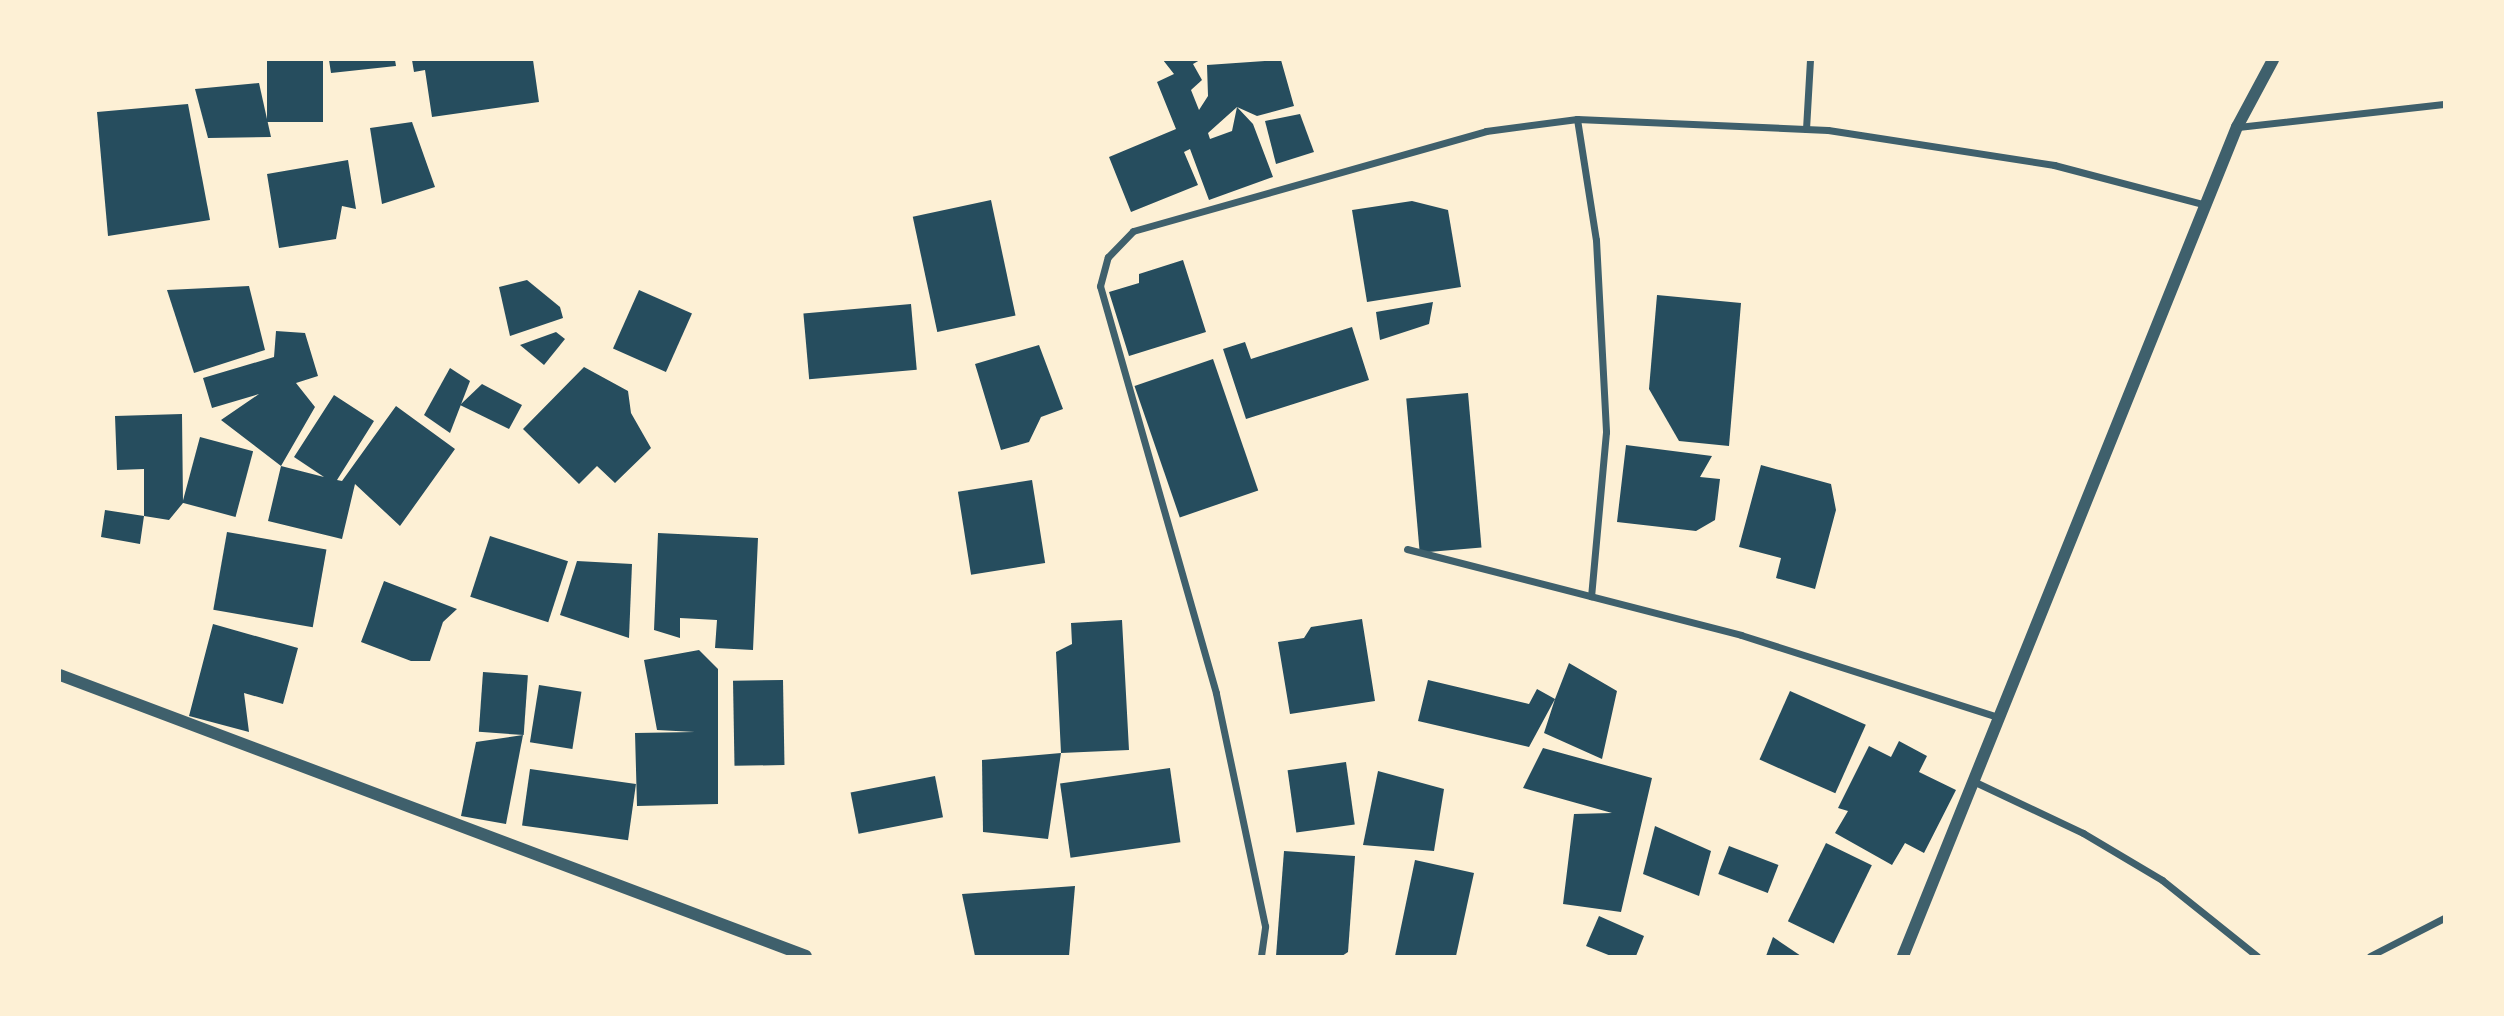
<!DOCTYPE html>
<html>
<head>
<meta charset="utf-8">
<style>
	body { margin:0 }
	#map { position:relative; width:2504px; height:1016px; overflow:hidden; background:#fdf0d5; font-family:"Open Sans",sans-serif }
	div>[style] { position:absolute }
	.building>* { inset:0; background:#264d5e; transform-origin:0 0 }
	.minor>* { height:7px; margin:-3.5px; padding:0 3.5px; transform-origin:3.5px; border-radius:3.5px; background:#3f606c }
	.tertiary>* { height:12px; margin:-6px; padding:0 6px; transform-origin:6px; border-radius:6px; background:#3f606c }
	span { translate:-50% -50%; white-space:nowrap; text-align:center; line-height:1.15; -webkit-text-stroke:7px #fdf0d5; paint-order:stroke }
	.frame { position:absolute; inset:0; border:61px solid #fdf0d5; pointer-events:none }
</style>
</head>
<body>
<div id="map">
	<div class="building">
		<i style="left:267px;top:60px;width:56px;height:62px"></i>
		<i style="clip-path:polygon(329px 60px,395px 60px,396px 66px,331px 73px)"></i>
		<i style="clip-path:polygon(412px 60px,533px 60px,539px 102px,432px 117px,425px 70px,414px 72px)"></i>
		<i style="clip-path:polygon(evenodd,1163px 60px,1200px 60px,1193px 64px,1202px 80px,1191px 90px,1199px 110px,1208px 96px,1207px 65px,1281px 60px,1294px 106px,1257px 116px,1237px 107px,1253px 124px,1273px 177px,1209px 200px,1190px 149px,1184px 152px,1198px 185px,1131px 212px,1109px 157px,1176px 129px,1157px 82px,1174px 74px,1163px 60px,1237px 107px,1232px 131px,1210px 139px,1208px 133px,1237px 107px)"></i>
		<i style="clip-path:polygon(259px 83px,271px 137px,208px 138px,195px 89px)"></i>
		<i style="clip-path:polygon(188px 104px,210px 220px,108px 236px,97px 112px)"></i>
		<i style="clip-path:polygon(1300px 114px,1314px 152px,1276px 164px,1265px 121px)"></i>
		<i style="clip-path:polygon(412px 122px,435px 187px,382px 204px,370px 128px)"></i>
		<i style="clip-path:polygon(348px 160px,356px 209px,342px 206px,336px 239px,279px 248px,267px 174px)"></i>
		<i style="left:991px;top:200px;width:118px;height:80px;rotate:78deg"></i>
		<i style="clip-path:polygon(1412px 201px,1448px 210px,1461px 287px,1367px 302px,1352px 210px)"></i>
		<i style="clip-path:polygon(1183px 260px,1206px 332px,1129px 356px,1109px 292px,1139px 283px,1139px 274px)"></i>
		<i style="clip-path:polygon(527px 280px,560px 307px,563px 318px,510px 336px,499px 287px)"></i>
		<i style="clip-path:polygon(249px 286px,265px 350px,194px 373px,167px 290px)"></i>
		<i style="left:639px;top:290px;width:58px;height:64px;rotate:24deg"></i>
		<i style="clip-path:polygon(1657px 295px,1741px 303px,1729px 446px,1679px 441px,1649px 389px)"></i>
		<i style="clip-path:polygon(1433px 302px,1429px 324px,1380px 340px,1376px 312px)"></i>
		<i style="left:911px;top:304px;width:66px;height:108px;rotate:85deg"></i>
		<i style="clip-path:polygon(1352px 327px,1369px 380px,1246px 419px,1223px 349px,1245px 342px,1251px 359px)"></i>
		<i style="clip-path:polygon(276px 331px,305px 333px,318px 376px,296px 383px,315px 407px,281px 466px,221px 420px,259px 394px,212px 408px,203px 378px,274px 357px)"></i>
		<i style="clip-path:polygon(556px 332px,565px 339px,544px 365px,520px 345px)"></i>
		<i style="clip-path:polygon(1039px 345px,1063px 409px,1041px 417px,1029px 442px,1001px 450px,975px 364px)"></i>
		<i style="left:1213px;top:359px;width:139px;height:83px;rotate:71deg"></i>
		<i style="clip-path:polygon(584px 367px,628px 391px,631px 413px,651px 448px,615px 483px,597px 466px,579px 484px,523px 429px)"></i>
		<i style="clip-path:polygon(450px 368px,470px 381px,450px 433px,424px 415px)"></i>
		<i style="clip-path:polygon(482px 384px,522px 405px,509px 429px,460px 405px)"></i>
		<i style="left:1468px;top:393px;width:155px;height:62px;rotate:85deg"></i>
		<i style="clip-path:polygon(334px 395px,374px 421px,337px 480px,342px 481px,396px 406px,455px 449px,400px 526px,355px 484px,342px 539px,268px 521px,281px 466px,324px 477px,294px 457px)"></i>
		<i style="clip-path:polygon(182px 414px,183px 503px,169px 520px,144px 516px,140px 544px,101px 537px,105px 510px,144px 516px,144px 469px,117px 470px,115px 416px)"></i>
		<i style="left:200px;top:437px;width:55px;height:68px;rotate:15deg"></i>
		<i style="clip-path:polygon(1626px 445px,1712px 456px,1700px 477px,1720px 479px,1715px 520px,1696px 531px,1617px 522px)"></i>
		<i style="clip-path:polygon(1761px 465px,1831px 484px,1836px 510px,1815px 589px,1776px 578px,1781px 558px,1739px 547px)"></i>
		<i style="left:1032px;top:480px;width:84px;height:75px;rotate:81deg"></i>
		<i style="left:227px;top:532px;width:101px;height:79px;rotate:10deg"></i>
		<i style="clip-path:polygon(658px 533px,758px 538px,753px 650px,715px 648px,717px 620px,680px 618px,680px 638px,654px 630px)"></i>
		<i style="left:490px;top:536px;width:82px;height:64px;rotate:18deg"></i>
		<i style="clip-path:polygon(577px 561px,632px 564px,629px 638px,560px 615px)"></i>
		<i style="clip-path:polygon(384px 581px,457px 609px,443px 622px,430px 661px,411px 661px,361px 642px)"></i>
		<i style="clip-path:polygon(1362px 619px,1375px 701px,1290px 714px,1278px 642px,1304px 638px,1311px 627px)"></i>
		<i style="clip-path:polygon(1122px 620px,1129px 750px,1061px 753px,1056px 652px,1072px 644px,1071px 623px)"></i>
		<i style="clip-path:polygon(213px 624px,298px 648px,283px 704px,244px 693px,249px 732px,189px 716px)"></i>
		<i style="clip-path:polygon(699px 650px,718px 669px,718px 804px,637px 806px,635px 733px,695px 732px,657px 730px,644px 660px)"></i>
		<i style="clip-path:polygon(1569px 663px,1617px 691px,1602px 759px,1544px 733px,1555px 699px,1529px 747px,1418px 721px,1428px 680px,1529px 704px,1537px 689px,1555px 699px)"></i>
		<i style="left:483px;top:672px;width:45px;height:60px;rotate:4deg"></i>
		<i style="left:783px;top:680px;width:85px;height:50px;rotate:89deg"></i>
		<i style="left:539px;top:685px;width:43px;height:58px;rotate:9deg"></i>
		<i style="left:1790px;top:691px;width:83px;height:75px;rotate:24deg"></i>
		<i style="clip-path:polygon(523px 735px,506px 824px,461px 816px,476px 742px)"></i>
		<i style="clip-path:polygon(1899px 741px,1927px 756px,1919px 772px,1956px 790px,1924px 853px,1905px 843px,1892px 865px,1835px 833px,1848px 811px,1838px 808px,1869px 746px,1891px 757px)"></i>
		<i style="clip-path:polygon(1543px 748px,1652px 778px,1621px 912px,1563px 904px,1574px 814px,1612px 813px,1523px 788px)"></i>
		<i style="clip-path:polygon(1061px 753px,1048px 839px,983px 832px,982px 760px)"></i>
		<i style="left:1346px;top:762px;width:63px;height:59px;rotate:82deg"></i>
		<i style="left:1170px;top:768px;width:75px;height:111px;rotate:82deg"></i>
		<i style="left:530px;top:769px;width:107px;height:57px;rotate:8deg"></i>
		<i style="clip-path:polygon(1378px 771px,1444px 789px,1434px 851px,1363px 845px)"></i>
		<i style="left:935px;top:776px;width:42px;height:86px;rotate:79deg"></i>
		<i style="clip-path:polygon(1655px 826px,1711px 851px,1699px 896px,1643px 874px)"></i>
		<i style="left:1826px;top:843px;width:51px;height:87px;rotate:26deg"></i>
		<i style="left:1729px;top:846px;width:53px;height:30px;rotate:21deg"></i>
		<i style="clip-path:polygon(1284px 851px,1355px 856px,1348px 952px,1342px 956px,1276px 956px)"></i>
		<i style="clip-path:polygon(1415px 860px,1474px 873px,1456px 956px,1395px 956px)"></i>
		<i style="clip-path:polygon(1075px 886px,1069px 956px,975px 956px,962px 894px)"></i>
		<i style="clip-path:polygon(1599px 916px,1644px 936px,1636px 956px,1611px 956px,1586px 946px)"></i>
		<i style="clip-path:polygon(1773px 937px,1801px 956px,1766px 956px)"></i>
	</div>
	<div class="minor">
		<i style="left:1577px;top:119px;width:122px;rotate:81.1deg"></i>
		<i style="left:1596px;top:240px;width:192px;rotate:87deg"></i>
		<i style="left:1606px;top:432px;width:165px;rotate:95.2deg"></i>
		<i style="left:2238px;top:127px;width:207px;rotate:-6.4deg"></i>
		<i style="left:1806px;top:129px;width:69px;rotate:-86.7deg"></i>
		<i style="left:1407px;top:549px;width:345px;rotate:14.4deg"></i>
		<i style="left:1741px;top:635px;width:270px;rotate:17.7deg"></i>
		<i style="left:1973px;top:781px;width:122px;rotate:25.3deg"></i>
		<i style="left:2083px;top:833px;width:92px;rotate:30.7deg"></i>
		<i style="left:2162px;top:880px;width:122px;rotate:38.7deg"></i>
		<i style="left:1261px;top:956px;width:30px;rotate:-82deg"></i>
		<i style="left:1265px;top:926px;width:238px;rotate:-101.9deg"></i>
		<i style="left:1216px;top:693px;width:423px;rotate:-105.9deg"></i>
		<i style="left:1100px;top:286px;width:30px;rotate:-75deg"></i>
		<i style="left:1108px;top:257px;width:36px;rotate:-46deg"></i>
		<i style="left:1133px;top:231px;width:367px;rotate:-15.8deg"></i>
		<i style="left:1486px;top:131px;width:92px;rotate:-7.5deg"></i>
		<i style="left:1577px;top:119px;width:251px;rotate:2.5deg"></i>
		<i style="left:1828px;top:130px;width:229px;rotate:8.8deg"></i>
		<i style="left:2054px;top:165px;width:157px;rotate:14.7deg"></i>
		<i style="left:2370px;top:956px;width:83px;rotate:-27.2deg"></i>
	</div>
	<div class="tertiary">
		<i style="left:60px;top:675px;width:797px;rotate:20.64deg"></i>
		<i style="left:1903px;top:956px;width:894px;rotate:-68.06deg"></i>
		<i style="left:2237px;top:127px;width:76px;rotate:-61.8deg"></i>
	</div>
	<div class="frame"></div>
</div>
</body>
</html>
